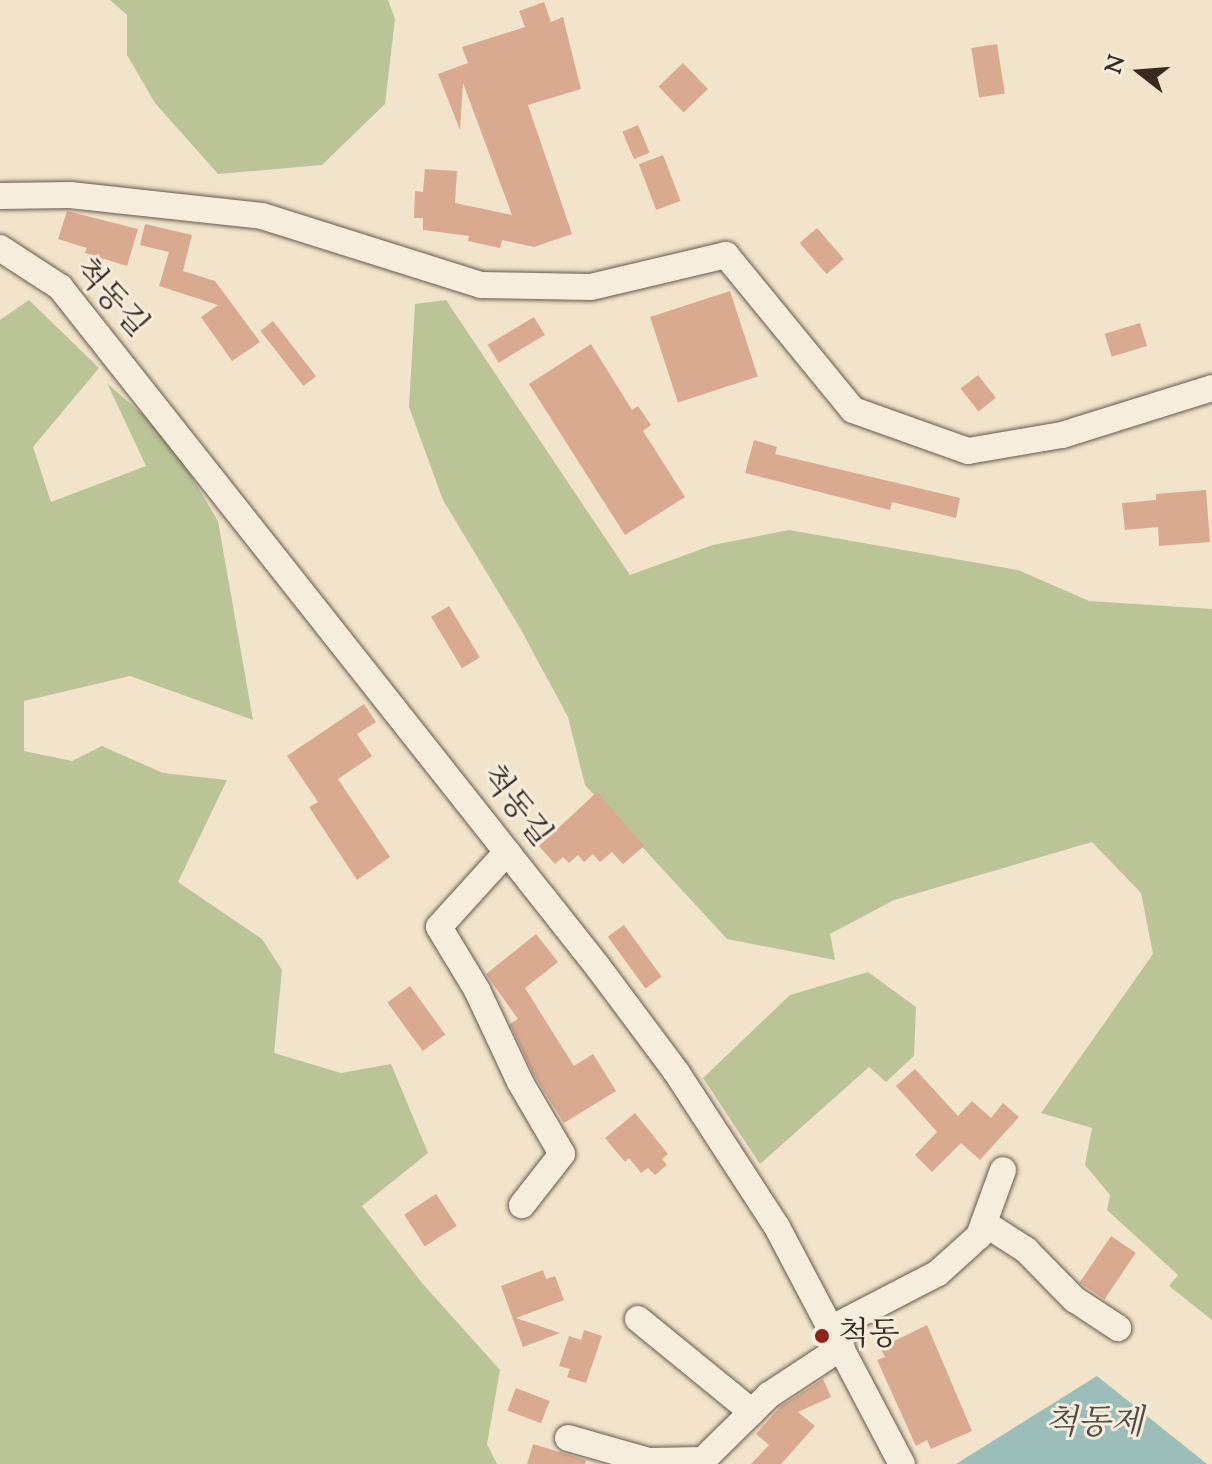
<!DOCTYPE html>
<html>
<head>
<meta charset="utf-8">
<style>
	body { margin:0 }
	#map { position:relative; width:1212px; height:1464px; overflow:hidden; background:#f2e4ca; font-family:"Sorts Mill Goudy","Noto Serif KR",serif }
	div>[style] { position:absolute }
	.green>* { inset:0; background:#bac497 }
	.water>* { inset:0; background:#9cbeba }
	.building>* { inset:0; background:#daaa90; transform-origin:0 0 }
	.roads { filter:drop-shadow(0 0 2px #68584b) drop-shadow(0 0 2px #68584b) }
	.minor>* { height:26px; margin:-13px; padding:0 13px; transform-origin:13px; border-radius:13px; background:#f7eddd }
	.dots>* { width:22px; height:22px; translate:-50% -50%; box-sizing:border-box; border:4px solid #f7eddd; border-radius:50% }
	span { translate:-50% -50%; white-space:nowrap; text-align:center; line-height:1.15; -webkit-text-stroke:6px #f7eddd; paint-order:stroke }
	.street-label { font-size:32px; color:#3a2921 }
	.poi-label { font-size:32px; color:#3a2921 }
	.left { translate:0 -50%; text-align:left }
	.water-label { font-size:34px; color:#524e47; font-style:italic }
	.north { position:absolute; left:1100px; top:32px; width:80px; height:80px; -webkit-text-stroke:6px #f7eddd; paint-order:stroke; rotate:287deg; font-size:22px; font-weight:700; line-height:32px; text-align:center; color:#3a2921 }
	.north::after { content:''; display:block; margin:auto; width:28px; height:36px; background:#3a2921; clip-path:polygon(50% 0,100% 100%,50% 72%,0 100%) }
</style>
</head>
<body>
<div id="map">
	<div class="green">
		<i style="clip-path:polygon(110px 0,388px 0,395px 19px,385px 104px,322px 165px,218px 174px,155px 103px,127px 55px,127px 15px)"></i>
		<i style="clip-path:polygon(29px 300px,99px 368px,33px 447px,51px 502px,146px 466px,107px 383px,168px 437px,218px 521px,253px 720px,130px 676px,24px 701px,24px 751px,72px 761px,102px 746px,163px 773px,227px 780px,178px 882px,262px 939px,282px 970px,274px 1053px,341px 1073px,391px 1064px,428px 1153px,362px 1206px,422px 1283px,500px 1370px,487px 1444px,497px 1464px,0 1464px,0 320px)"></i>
		<i style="clip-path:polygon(446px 300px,630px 575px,713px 545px,789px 530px,1018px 570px,1089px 601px,1212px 609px,1212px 1320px,1169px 1286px,1178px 1275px,1107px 1210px,1110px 1195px,1085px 1165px,1092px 1128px,1041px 1113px,1153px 954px,1141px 893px,1092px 842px,894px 900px,830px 934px,835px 960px,727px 939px,585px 785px,568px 717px,520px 628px,443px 500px,409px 407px,415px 304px)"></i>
		<i style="clip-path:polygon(868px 972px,916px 1007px,914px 1056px,886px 1082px,869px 1067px,760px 1164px,703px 1078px,790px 995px)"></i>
	</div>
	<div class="water">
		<i style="clip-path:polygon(1097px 1376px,1207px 1464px,956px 1464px)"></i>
	</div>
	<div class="building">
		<i style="clip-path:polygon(544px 2px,551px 22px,563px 17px,581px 89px,528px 105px,572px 234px,534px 247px,502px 240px,500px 248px,468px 241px,469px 236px,423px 230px,423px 218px,414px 218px,415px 191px,423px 192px,425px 169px,457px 171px,455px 203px,512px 215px,463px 83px,460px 130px,438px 74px,468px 63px,462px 47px,525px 27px,519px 11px)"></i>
		<i style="left:997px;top:44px;width:50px;height:26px;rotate:81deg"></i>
		<i style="left:683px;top:63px;width:36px;height:34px;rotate:46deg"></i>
		<i style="left:638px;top:125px;width:30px;height:17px;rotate:67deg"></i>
		<i style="left:663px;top:155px;width:49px;height:26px;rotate:69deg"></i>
		<i style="clip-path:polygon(67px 211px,138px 229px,127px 266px,85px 253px,87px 248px,58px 239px)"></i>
		<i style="clip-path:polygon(145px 224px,192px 235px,183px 271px,215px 281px,260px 342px,232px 361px,201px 317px,218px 305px,159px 286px,169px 252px,140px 245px)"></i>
		<i style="left:817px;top:228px;width:41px;height:23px;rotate:49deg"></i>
		<i style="left:730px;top:291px;width:90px;height:84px;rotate:72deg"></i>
		<i style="left:534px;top:317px;width:21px;height:54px;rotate:59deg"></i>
		<i style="left:273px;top:321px;width:70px;height:16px;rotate:52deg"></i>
		<i style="left:1140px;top:323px;width:24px;height:37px;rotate:73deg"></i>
		<i style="clip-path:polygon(591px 344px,632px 410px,638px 406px,651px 425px,643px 431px,685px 497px,625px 535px,529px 384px)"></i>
		<i style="left:978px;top:375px;width:29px;height:22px;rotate:52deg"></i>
		<i style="clip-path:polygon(754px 440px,777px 447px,775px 454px,960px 498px,956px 518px,892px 502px,890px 510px,745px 473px)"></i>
		<i style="clip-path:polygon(1206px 490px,1210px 542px,1159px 546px,1158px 527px,1125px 530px,1122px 503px,1156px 500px,1156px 494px)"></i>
		<i style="left:449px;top:606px;width:60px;height:21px;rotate:59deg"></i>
		<i style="clip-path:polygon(364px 704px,376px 722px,357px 734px,372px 756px,338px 779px,390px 857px,357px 880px,309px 807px,318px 802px,287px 756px)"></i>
		<i style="clip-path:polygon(597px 792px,644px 846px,623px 864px,612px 852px,600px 862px,593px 854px,584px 862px,578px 855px,569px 863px,563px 857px,555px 864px,539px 846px)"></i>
		<i style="left:624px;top:925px;width:64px;height:20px;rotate:54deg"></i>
		<i style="clip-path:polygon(536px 934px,558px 962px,525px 988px,574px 1066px,593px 1054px,616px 1091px,564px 1123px,534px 1075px,510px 1024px,518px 1019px,486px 974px)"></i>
		<i style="left:410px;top:986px;width:60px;height:28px;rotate:54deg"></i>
		<i style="clip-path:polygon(915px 1069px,958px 1116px,972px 1101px,991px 1118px,1003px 1103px,1019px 1117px,980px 1160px,961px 1143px,932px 1172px,915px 1155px,937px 1132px,896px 1086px)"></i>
		<i style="clip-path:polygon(635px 1113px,668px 1154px,662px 1159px,667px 1165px,655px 1175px,648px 1168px,641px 1173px,629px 1158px,625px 1162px,605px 1138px)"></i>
		<i style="left:436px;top:1194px;width:38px;height:38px;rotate:57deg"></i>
		<i style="left:1111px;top:1236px;width:30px;height:56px;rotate:34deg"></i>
		<i style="clip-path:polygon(543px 1270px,546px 1279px,555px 1276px,564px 1300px,516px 1318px,560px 1333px,523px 1347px,501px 1286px)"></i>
		<i style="clip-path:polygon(927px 1325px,972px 1431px,931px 1449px,927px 1440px,916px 1446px,877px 1360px,885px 1357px,880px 1348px)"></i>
		<i style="clip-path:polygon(584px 1330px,602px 1336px,586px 1383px,567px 1377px,570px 1369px,559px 1366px,569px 1336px,581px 1340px)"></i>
		<i style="clip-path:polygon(823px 1379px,831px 1397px,798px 1412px,815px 1426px,781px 1464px,751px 1464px,769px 1445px,756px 1434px,781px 1406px)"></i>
		<i style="left:516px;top:1388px;width:36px;height:24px;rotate:21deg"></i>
		<i style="clip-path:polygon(533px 1444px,586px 1460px,585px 1464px,527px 1464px)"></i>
	</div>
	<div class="roads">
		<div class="minor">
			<i style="left:0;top:196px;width:70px;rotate:-0.8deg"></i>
			<i style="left:70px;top:195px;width:193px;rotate:6.2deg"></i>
			<i style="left:262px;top:216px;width:230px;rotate:17.5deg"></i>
			<i style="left:481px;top:285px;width:110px;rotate:1deg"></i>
			<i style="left:591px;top:287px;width:139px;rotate:-13.3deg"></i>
			<i style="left:726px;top:255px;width:200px;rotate:50.7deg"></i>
			<i style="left:853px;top:410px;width:122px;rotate:19.6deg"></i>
			<i style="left:968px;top:451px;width:95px;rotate:-9.7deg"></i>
			<i style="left:1062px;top:435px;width:157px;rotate:-17.4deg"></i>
			<i style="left:0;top:248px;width:72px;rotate:33deg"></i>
			<i style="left:60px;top:287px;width:867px;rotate:51.65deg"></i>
			<i style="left:598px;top:967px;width:132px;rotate:53.3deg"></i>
			<i style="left:677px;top:1073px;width:184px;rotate:57deg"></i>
			<i style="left:777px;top:1227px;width:268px;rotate:62.2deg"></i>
			<i style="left:507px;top:852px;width:101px;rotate:132.2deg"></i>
			<i style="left:439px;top:927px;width:74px;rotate:58.9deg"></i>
			<i style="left:477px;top:990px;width:102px;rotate:64.9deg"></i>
			<i style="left:520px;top:1082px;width:83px;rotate:59.7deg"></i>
			<i style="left:562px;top:1154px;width:65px;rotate:128.1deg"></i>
			<i style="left:984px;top:1223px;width:50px;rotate:32.7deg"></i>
			<i style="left:1026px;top:1250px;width:69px;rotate:45.6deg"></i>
			<i style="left:1074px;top:1299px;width:53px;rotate:33.4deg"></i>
			<i style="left:638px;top:1319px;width:147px;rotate:39.2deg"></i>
			<i style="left:832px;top:1328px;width:119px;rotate:-27.4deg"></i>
			<i style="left:938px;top:1273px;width:55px;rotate:-42.1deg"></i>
			<i style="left:979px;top:1236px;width:70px;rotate:-70deg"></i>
			<i style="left:568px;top:1438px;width:84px;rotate:15.9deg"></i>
			<i style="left:649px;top:1461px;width:54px;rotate:-1.1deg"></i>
			<i style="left:703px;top:1460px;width:93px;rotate:-44.6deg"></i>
			<i style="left:769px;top:1395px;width:87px;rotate:-33.3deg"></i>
		</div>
	</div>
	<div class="dots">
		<i style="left:822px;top:1336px;background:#8f2418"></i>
	</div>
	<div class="street-label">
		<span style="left:110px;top:299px;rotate:48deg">척동길</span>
		<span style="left:515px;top:807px;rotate:52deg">척동길</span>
	</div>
	<div class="poi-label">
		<span class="left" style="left:838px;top:1336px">척동</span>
	</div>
	<div class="water-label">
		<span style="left:1094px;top:1425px">척동제</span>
	</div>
	<div class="north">N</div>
</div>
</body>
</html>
